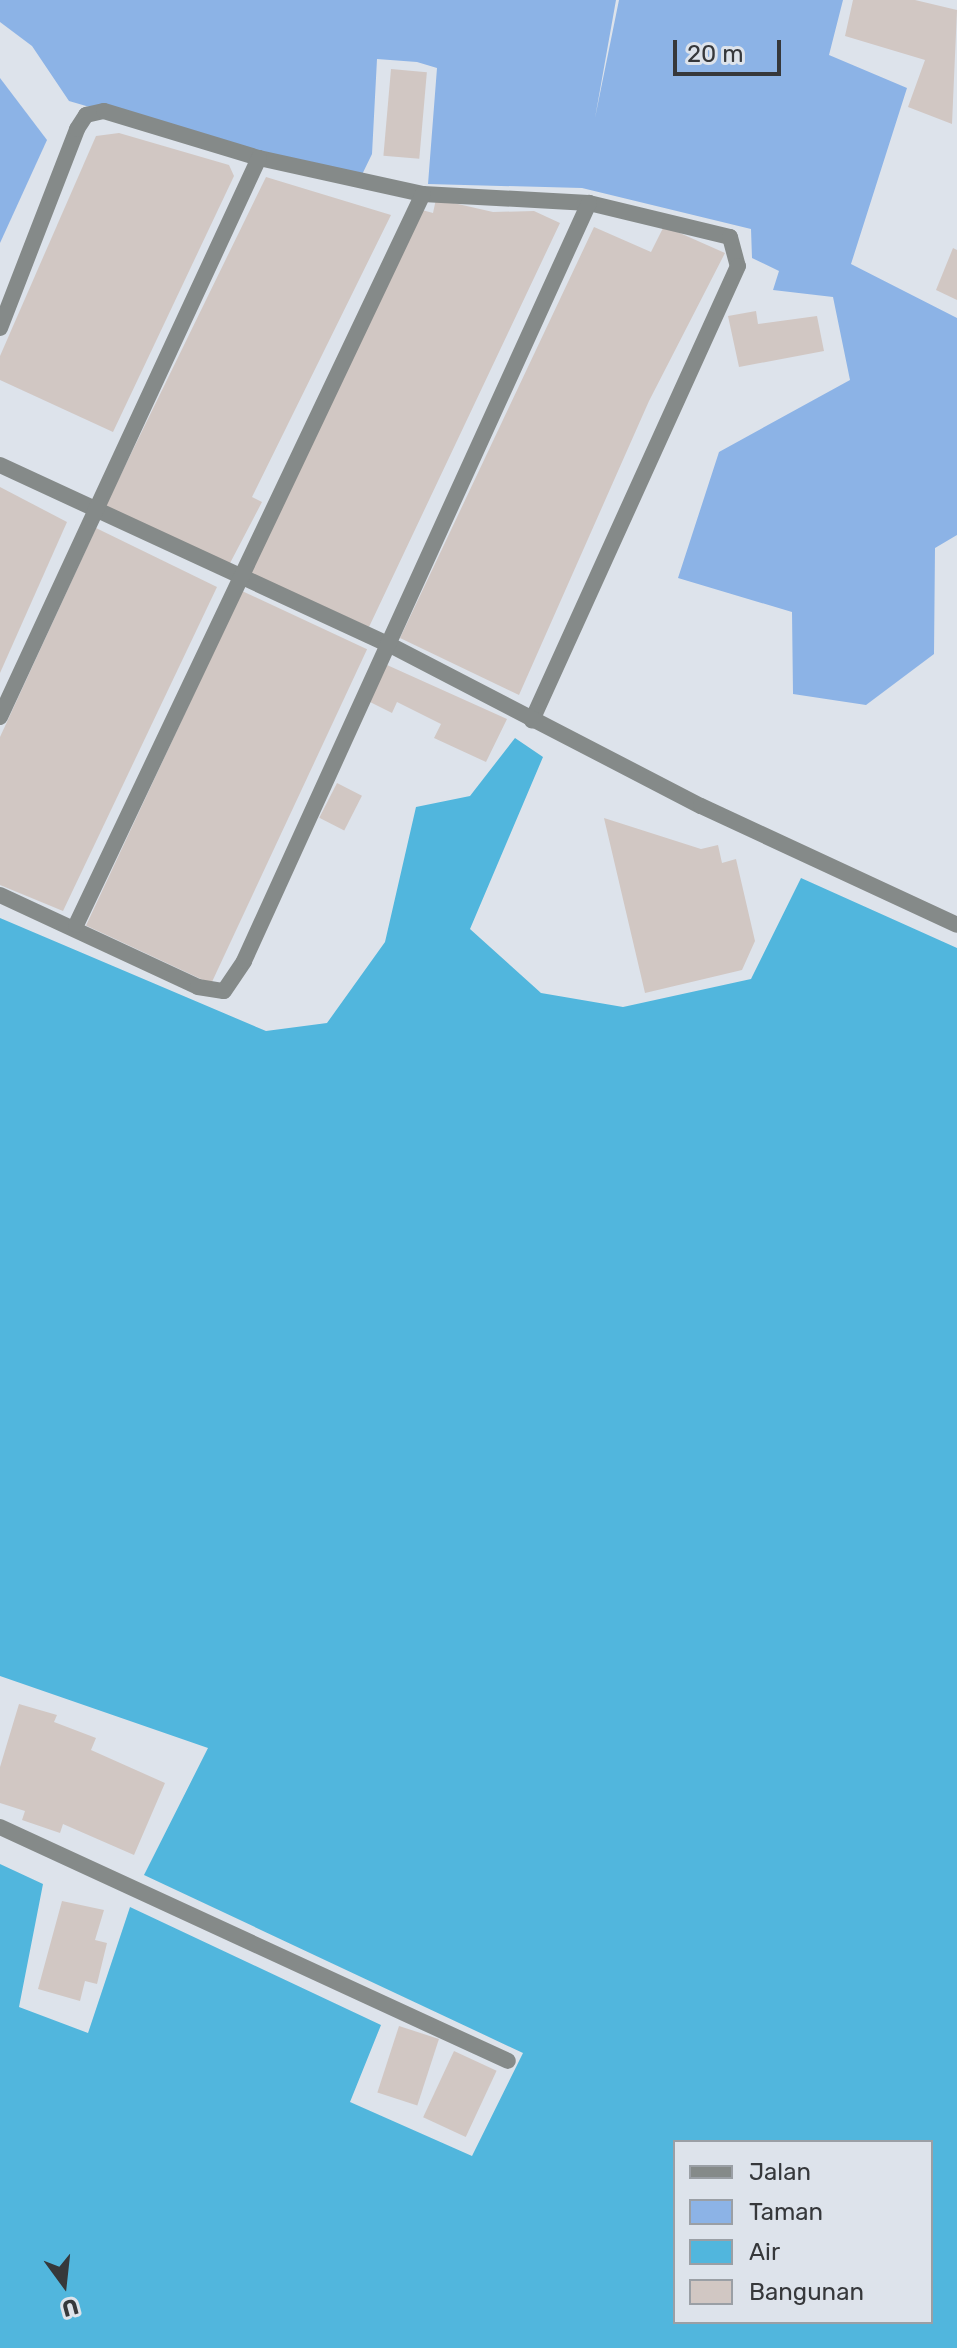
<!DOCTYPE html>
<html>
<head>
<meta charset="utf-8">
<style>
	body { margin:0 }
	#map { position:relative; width:957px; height:2348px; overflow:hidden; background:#dde3eb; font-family:Rubik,sans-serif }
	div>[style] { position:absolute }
	.green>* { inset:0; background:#8cb3e6 }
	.water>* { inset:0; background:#51b6dd }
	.building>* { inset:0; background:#d1c7c3; transform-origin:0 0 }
	.minor>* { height:16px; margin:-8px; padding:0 8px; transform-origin:8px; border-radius:8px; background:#858a89 }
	span { translate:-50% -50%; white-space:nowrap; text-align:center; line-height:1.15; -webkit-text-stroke:6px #dde3eb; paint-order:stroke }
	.legend { position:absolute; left:673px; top:2140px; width:260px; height:184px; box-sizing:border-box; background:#dde3eb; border:2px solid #9a9fa5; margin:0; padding:10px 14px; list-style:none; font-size:24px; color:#36383b }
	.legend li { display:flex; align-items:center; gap:16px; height:40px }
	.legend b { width:40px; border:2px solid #9a9fa5 }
	.north { position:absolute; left:24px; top:2244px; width:80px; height:80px; -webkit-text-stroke:6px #dde3eb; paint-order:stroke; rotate:165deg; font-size:22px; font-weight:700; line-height:32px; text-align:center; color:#36383b }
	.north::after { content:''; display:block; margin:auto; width:28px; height:36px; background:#36383b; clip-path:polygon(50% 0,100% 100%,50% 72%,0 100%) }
	.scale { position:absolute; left:673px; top:40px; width:108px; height:36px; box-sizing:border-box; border:4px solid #36383b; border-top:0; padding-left:10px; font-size:24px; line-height:28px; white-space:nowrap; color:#36383b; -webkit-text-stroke:6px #dde3eb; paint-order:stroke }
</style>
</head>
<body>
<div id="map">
	<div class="green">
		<i style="clip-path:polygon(0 0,616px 0,595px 118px,619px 0,843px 0,829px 55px,907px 88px,851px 264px,957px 318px,957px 535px,935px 548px,934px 654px,866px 705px,793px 694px,792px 612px,678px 578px,719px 452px,850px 380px,833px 297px,773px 290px,779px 271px,752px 258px,751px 229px,582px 188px,428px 184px,437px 68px,417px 62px,377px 59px,372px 154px,357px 185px,69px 101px,32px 46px,0 22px)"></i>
		<i style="clip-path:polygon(0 78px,47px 140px,0 243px)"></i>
	</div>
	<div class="water">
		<i style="clip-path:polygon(evenodd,515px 738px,543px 757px,470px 929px,541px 993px,623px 1007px,751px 979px,801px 878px,957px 948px,957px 2348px,0 2348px,0 1864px,43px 1884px,19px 2007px,88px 2033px,130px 1907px,381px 2025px,350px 2102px,472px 2156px,523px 2053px,144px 1875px,208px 1748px,0 1676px,0 918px,266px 1031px,327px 1023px,385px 942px,416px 807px,470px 796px,515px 738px,675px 2142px,931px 2142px,931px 2322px,675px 2322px,675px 2142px)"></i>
	</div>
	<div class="building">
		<i style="clip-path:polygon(853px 0,915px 0,957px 10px,952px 124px,908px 107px,925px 60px,845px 36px)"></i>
		<i style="left:391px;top:69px;width:36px;height:87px;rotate:5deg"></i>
		<i style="clip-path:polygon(119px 133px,229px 165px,234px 176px,113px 432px,0 380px,0 356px,96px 136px)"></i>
		<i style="clip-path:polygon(266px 177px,391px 215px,252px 497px,262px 502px,228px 567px,105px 507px)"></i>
		<i style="clip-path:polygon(436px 199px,493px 212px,534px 211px,560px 223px,369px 627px,250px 573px,422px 210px,433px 213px)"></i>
		<i style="clip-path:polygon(664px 226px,725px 253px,649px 401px,519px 695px,400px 638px,594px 227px,651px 252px)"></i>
		<i style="clip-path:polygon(953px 248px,957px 250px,957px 300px,936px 290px)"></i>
		<i style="clip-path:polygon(756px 311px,758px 324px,817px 316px,824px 351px,739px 367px,728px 316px)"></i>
		<i style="clip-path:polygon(0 487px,67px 522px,0 673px)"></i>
		<i style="clip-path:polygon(96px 528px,217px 587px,63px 911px,0 885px,0 737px)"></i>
		<i style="left:242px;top:591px;width:138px;height:369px;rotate:25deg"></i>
		<i style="clip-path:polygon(387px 665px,507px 719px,486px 762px,434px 738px,441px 724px,397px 702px,392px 713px,368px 701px)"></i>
		<i style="left:337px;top:783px;width:28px;height:39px;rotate:27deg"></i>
		<i style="clip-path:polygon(604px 818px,701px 849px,718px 845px,722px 863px,736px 859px,755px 941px,742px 970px,645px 993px)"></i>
		<i style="clip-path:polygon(19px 1704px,57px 1715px,54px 1722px,96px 1738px,91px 1750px,165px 1783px,134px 1855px,63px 1824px,60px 1833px,22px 1820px,25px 1811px,0 1803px,0 1767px)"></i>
		<i style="clip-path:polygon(62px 1901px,104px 1910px,95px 1940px,107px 1943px,97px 1984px,85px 1981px,80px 2001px,38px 1989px)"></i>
		<i style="left:399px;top:2026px;width:42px;height:70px;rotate:18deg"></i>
		<i style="left:454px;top:2051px;width:47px;height:73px;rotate:25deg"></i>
	</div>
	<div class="minor">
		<i style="left:0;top:328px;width:213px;rotate:-68.8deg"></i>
		<i style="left:77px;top:129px;width:17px;rotate:-57deg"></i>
		<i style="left:86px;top:115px;width:18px;rotate:-13deg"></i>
		<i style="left:104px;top:111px;width:162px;rotate:16.9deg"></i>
		<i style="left:259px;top:158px;width:168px;rotate:12.4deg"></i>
		<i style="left:423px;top:194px;width:166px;rotate:3.1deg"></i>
		<i style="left:589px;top:203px;width:145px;rotate:13.6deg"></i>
		<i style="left:730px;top:237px;width:30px;rotate:75deg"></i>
		<i style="left:738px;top:266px;width:499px;rotate:114.4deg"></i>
		<i style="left:0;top:465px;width:430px;rotate:24.8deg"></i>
		<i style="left:390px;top:645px;width:350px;rotate:27.4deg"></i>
		<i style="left:701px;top:806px;width:282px;rotate:24.9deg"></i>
		<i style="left:0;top:717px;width:616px;rotate:-65.14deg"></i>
		<i style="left:0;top:895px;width:218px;rotate:24.9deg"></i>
		<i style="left:198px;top:987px;width:26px;rotate:9deg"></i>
		<i style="left:224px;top:991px;width:36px;rotate:-56deg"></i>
		<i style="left:244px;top:961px;width:833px;rotate:-65.53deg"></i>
		<i style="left:76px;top:925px;width:809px;rotate:-64.61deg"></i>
		<i style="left:0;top:1827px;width:559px;rotate:24.73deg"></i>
	</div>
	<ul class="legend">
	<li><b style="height:10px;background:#858a89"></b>Jalan</li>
	<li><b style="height:22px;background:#8cb3e6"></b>Taman</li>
	<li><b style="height:22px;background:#51b6dd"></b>Air</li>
	<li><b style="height:22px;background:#d1c7c3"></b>Bangunan</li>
	</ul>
	<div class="north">U</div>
	<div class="scale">20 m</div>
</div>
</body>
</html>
